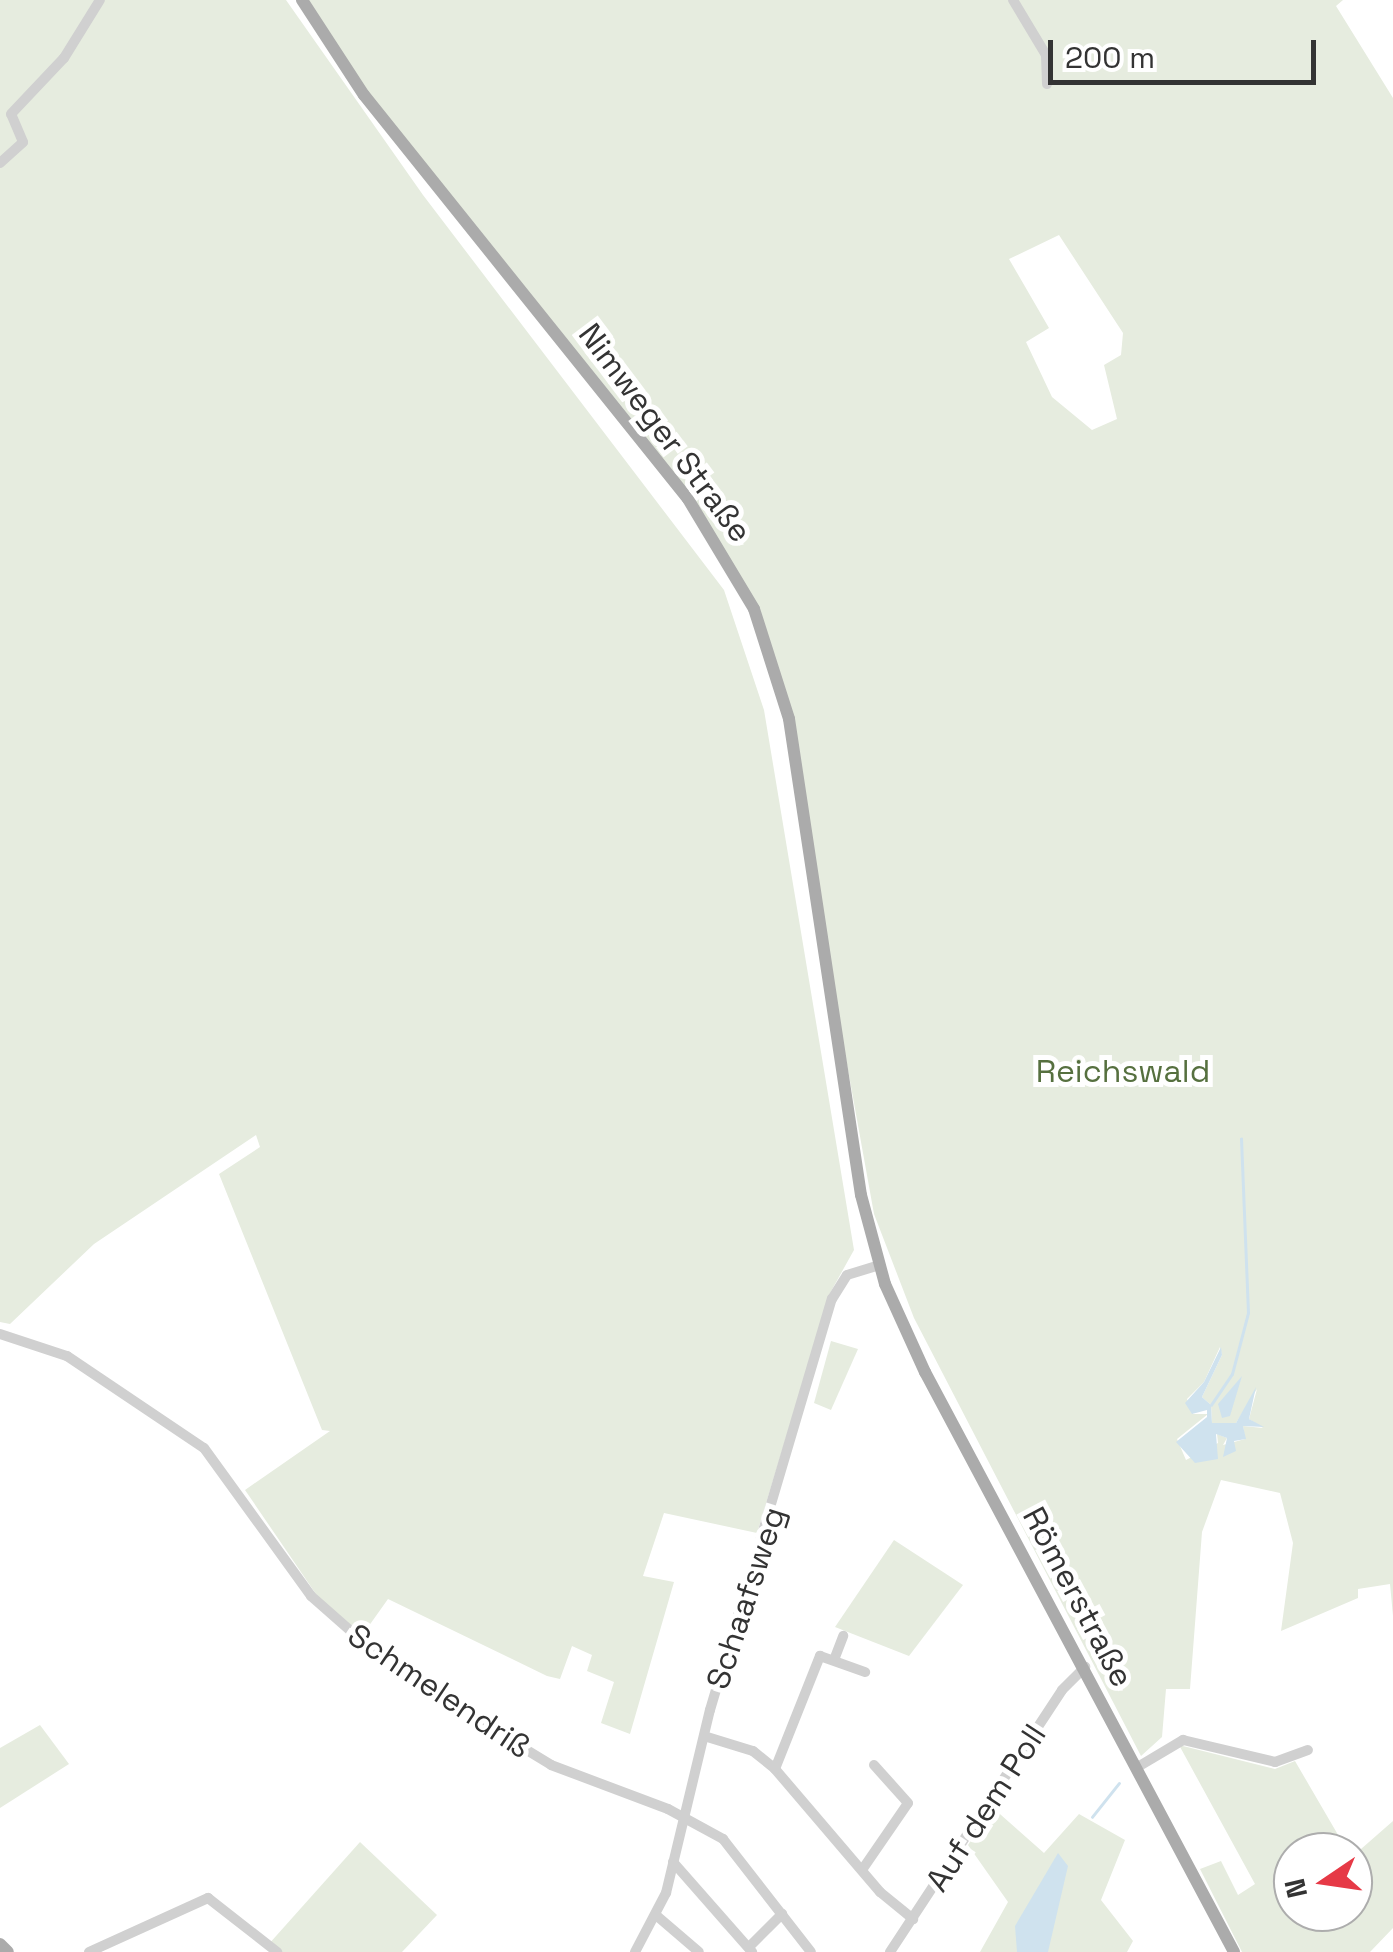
<!DOCTYPE html>
<html>
<head>
<meta charset="utf-8">
<style>
	body { margin:0 }
	#map { position:relative; width:1393px; height:1952px; overflow:hidden; background:#fff; font-family:"Space Grotesk",sans-serif }
	div>[style] { position:absolute }
	.green>* { inset:0; background:#e6ecdf }
	.water>* { inset:0; background:#cfe2ee }
	.stream>* { height:2.5px; margin:-1.25px; padding:0 1.25px; transform-origin:1.25px; border-radius:1.25px; background:#cfe2ee }
	.minor>* { height:10px; margin:-5px; padding:0 5px; transform-origin:5px; border-radius:5px; background:#d0d0d0 }
	.major>* { height:12px; margin:-6px; padding:0 6px; transform-origin:6px; border-radius:6px; background:#ababab }
	span { translate:-50% -50%; white-space:nowrap; text-align:center; line-height:1.15; -webkit-text-stroke:10px #fff; paint-order:stroke }
	.street-label { font-size:32px; color:#333 }
	.park-label { font-size:32px; color:#56703f }
	.north { position:absolute; left:1273px; top:1832px; width:100px; height:100px; box-sizing:border-box; background:#fff; border:2px solid #adadad; border-radius:50%; rotate:257deg; font-size:28px; font-weight:700; line-height:40px; text-align:center; color:#333 }
	.north::after { content:''; display:block; margin:auto; width:35px; height:45px; background:#e63946; clip-path:polygon(50% 0,100% 100%,50% 72%,0 100%) }
	.scale { position:absolute; left:1048px; top:40px; width:268px; height:45px; box-sizing:border-box; border:5px solid #333; border-top:0; padding-left:12px; font-size:30px; line-height:35px; white-space:nowrap; color:#333; -webkit-text-stroke:8px #fff; paint-order:stroke }
</style>
</head>
<body>
<div id="map">
	<div class="green">
		<i style="clip-path:polygon(0 0,286px 0,423px 195px,724px 590px,764px 710px,854px 1250px,830px 1293px,757px 1533px,664px 1513px,643px 1576px,674px 1582px,630px 1734px,601px 1723px,614px 1682px,587px 1671px,592px 1655px,572px 1646px,560px 1679px,547px 1676px,388px 1599px,361px 1637px,318px 1597px,245px 1490px,330px 1431px,322px 1430px,219px 1174px,260px 1147px,256px 1135px,94px 1244px,10px 1324px,0 1322px)"></i>
		<i style="clip-path:polygon(evenodd,303px 0,1343px 0,1336px 6px,1393px 98px,1393px 1616px,1390px 1584px,1358px 1589px,1358px 1598px,1281px 1631px,1293px 1543px,1280px 1493px,1221px 1480px,1202px 1532px,1190px 1689px,1166px 1689px,1162px 1737px,1141px 1756px,914px 1318px,874px 1214px,775px 665px,726px 556px,431px 180px,303px 0,1059px 235px,1123px 333px,1121px 355px,1104px 365px,1117px 419px,1092px 430px,1052px 397px,1026px 342px,1049px 328px,1009px 259px,1059px 235px,303px 0,1220px 1347px,1222px 1355px,1202px 1397px,1211px 1405px,1212px 1423px,1236px 1423px,1257px 1389px,1249px 1419px,1263px 1428px,1243px 1426px,1245px 1439px,1223px 1445px,1227px 1438px,1217px 1434px,1218px 1443px,1186px 1460px,1177px 1439px,1208px 1414px,1193px 1414px,1187px 1399px,1204px 1382px,1220px 1347px)"></i>
		<i style="clip-path:polygon(831px 1341px,858px 1349px,831px 1410px,814px 1403px)"></i>
		<i style="clip-path:polygon(894px 1540px,963px 1585px,909px 1656px,835px 1627px)"></i>
		<i style="clip-path:polygon(40px 1725px,69px 1764px,0 1808px,0 1748px)"></i>
		<i style="clip-path:polygon(1179px 1745px,1275px 1769px,1295px 1761px,1348px 1852px,1293px 1852px,1293px 1912px,1353px 1912px,1353px 1856px,1393px 1821px,1393px 1928px,1370px 1952px,1242px 1952px,1200px 1869px,1221px 1861px,1238px 1895px,1255px 1884px)"></i>
		<i style="clip-path:polygon(992px 1807px,1044px 1853px,1079px 1814px,1125px 1840px,1101px 1900px,1133px 1941px,1127px 1952px,980px 1952px,1008px 1902px,968px 1845px)"></i>
		<i style="clip-path:polygon(360px 1842px,437px 1915px,402px 1952px,277px 1952px,268px 1945px)"></i>
	</div>
	<div class="water">
		<i style="clip-path:polygon(1221px 1347px,1222px 1355px,1202px 1397px,1211px 1405px,1212px 1423px,1236px 1423px,1256px 1387px,1249px 1419px,1264px 1427px,1243px 1426px,1246px 1439px,1234px 1441px,1236px 1451px,1223px 1457px,1227px 1438px,1216px 1434px,1218px 1459px,1195px 1463px,1176px 1442px,1207px 1417px,1207px 1410px,1192px 1414px,1185px 1403px,1204px 1382px)"></i>
		<i style="clip-path:polygon(1242px 1376px,1230px 1416px,1222px 1418px,1218px 1404px)"></i>
		<i style="clip-path:polygon(1058px 1853px,1068px 1866px,1048px 1952px,1017px 1952px,1015px 1926px)"></i>
	</div>
	<div class="stream">
		<i style="left:1211px;top:1405px;width:37px;rotate:-56deg"></i>
		<i style="left:1232px;top:1374px;width:63px;rotate:-75.3deg"></i>
		<i style="left:1248px;top:1313px;width:174px;rotate:-92.3deg"></i>
		<i style="left:1092px;top:1817px;width:43px;rotate:-51.5deg"></i>
	</div>
	<div class="minor">
		<i style="left:1013px;top:0;width:64px;rotate:59deg"></i>
		<i style="left:1046px;top:55px;width:29px;rotate:88deg"></i>
		<i style="left:0;top:163px;width:31px;rotate:-42deg"></i>
		<i style="left:23px;top:142px;width:30px;rotate:-113deg"></i>
		<i style="left:11px;top:114px;width:77px;rotate:-46.6deg"></i>
		<i style="left:64px;top:58px;width:68px;rotate:-58.2deg"></i>
		<i style="left:0;top:1334px;width:71px;rotate:18.2deg"></i>
		<i style="left:67px;top:1356px;width:165px;rotate:33.9deg"></i>
		<i style="left:204px;top:1448px;width:183px;rotate:54.1deg"></i>
		<i style="left:311px;top:1596px;width:112px;rotate:41.4deg"></i>
		<i style="left:395px;top:1670px;width:183px;rotate:31.3deg"></i>
		<i style="left:551px;top:1765px;width:125px;rotate:20.6deg"></i>
		<i style="left:668px;top:1809px;width:63px;rotate:28.6deg"></i>
		<i style="left:723px;top:1839px;width:143px;rotate:52.1deg"></i>
		<i style="left:834px;top:1660px;width:26px;rotate:-69deg"></i>
		<i style="left:704px;top:1736px;width:51px;rotate:17deg"></i>
		<i style="left:753px;top:1751px;width:28px;rotate:39deg"></i>
		<i style="left:775px;top:1769px;width:162px;rotate:49.5deg"></i>
		<i style="left:880px;top:1892px;width:43px;rotate:39.3deg"></i>
		<i style="left:1136px;top:1768px;width:55px;rotate:-30.8deg"></i>
		<i style="left:1183px;top:1740px;width:95px;rotate:13.4deg"></i>
		<i style="left:1275px;top:1762px;width:35px;rotate:-20deg"></i>
		<i style="left:775px;top:1769px;width:122px;rotate:-68.3deg"></i>
		<i style="left:820px;top:1656px;width:48px;rotate:19.6deg"></i>
		<i style="left:673px;top:1862px;width:120px;rotate:48.7deg"></i>
		<i style="left:862px;top:1870px;width:81px;rotate:-55.5deg"></i>
		<i style="left:908px;top:1803px;width:51px;rotate:-131.8deg"></i>
		<i style="left:657px;top:1916px;width:55px;rotate:40.6deg"></i>
		<i style="left:749px;top:1947px;width:47px;rotate:-45deg"></i>
		<i style="left:89px;top:1952px;width:131px;rotate:-24.4deg"></i>
		<i style="left:208px;top:1898px;width:88px;rotate:38deg"></i>
		<i style="left:635px;top:1952px;width:67px;rotate:-62.3deg"></i>
		<i style="left:666px;top:1893px;width:188px;rotate:-76.5deg"></i>
		<i style="left:710px;top:1710px;width:429px;rotate:-73.5deg"></i>
		<i style="left:832px;top:1299px;width:28px;rotate:-58deg"></i>
		<i style="left:847px;top:1275px;width:34px;rotate:-17deg"></i>
		<i style="left:890px;top:1952px;width:313px;rotate:-56.7deg"></i>
		<i style="left:1062px;top:1690px;width:33px;rotate:-45deg"></i>
	</div>
	<div class="major">
		<i style="left:302px;top:0;width:113px;rotate:56.9deg"></i>
		<i style="left:364px;top:95px;width:518px;rotate:51.27deg"></i>
		<i style="left:688px;top:499px;width:128px;rotate:59deg"></i>
		<i style="left:754px;top:609px;width:115px;rotate:72.3deg"></i>
		<i style="left:789px;top:719px;width:481px;rotate:81.4deg"></i>
		<i style="left:861px;top:1195px;width:92px;rotate:74.9deg"></i>
		<i style="left:885px;top:1284px;width:97px;rotate:65.6deg"></i>
		<i style="left:925px;top:1372px;width:657px;rotate:61.95deg"></i>
		<i style="left:0;top:1944px;width:11px;rotate:45deg"></i>
	</div>
	<div class="street-label">
		<span style="left:665px;top:433px;rotate:53deg">Nimweger Straße</span>
		<span style="left:1078px;top:1597px;rotate:62deg">Römerstraße</span>
		<span style="left:746px;top:1598px;rotate:-72deg">Schaafsweg</span>
		<span style="left:439px;top:1691px;rotate:34deg">Schmelendriß</span>
		<span style="left:986px;top:1808px;rotate:-57deg">Auf dem Poll</span>
	</div>
	<div class="park-label">
		<span style="left:1123px;top:1071px">Reichswald</span>
	</div>
	<div class="north">N</div>
	<div class="scale">200 m</div>
</div>
</body>
</html>
